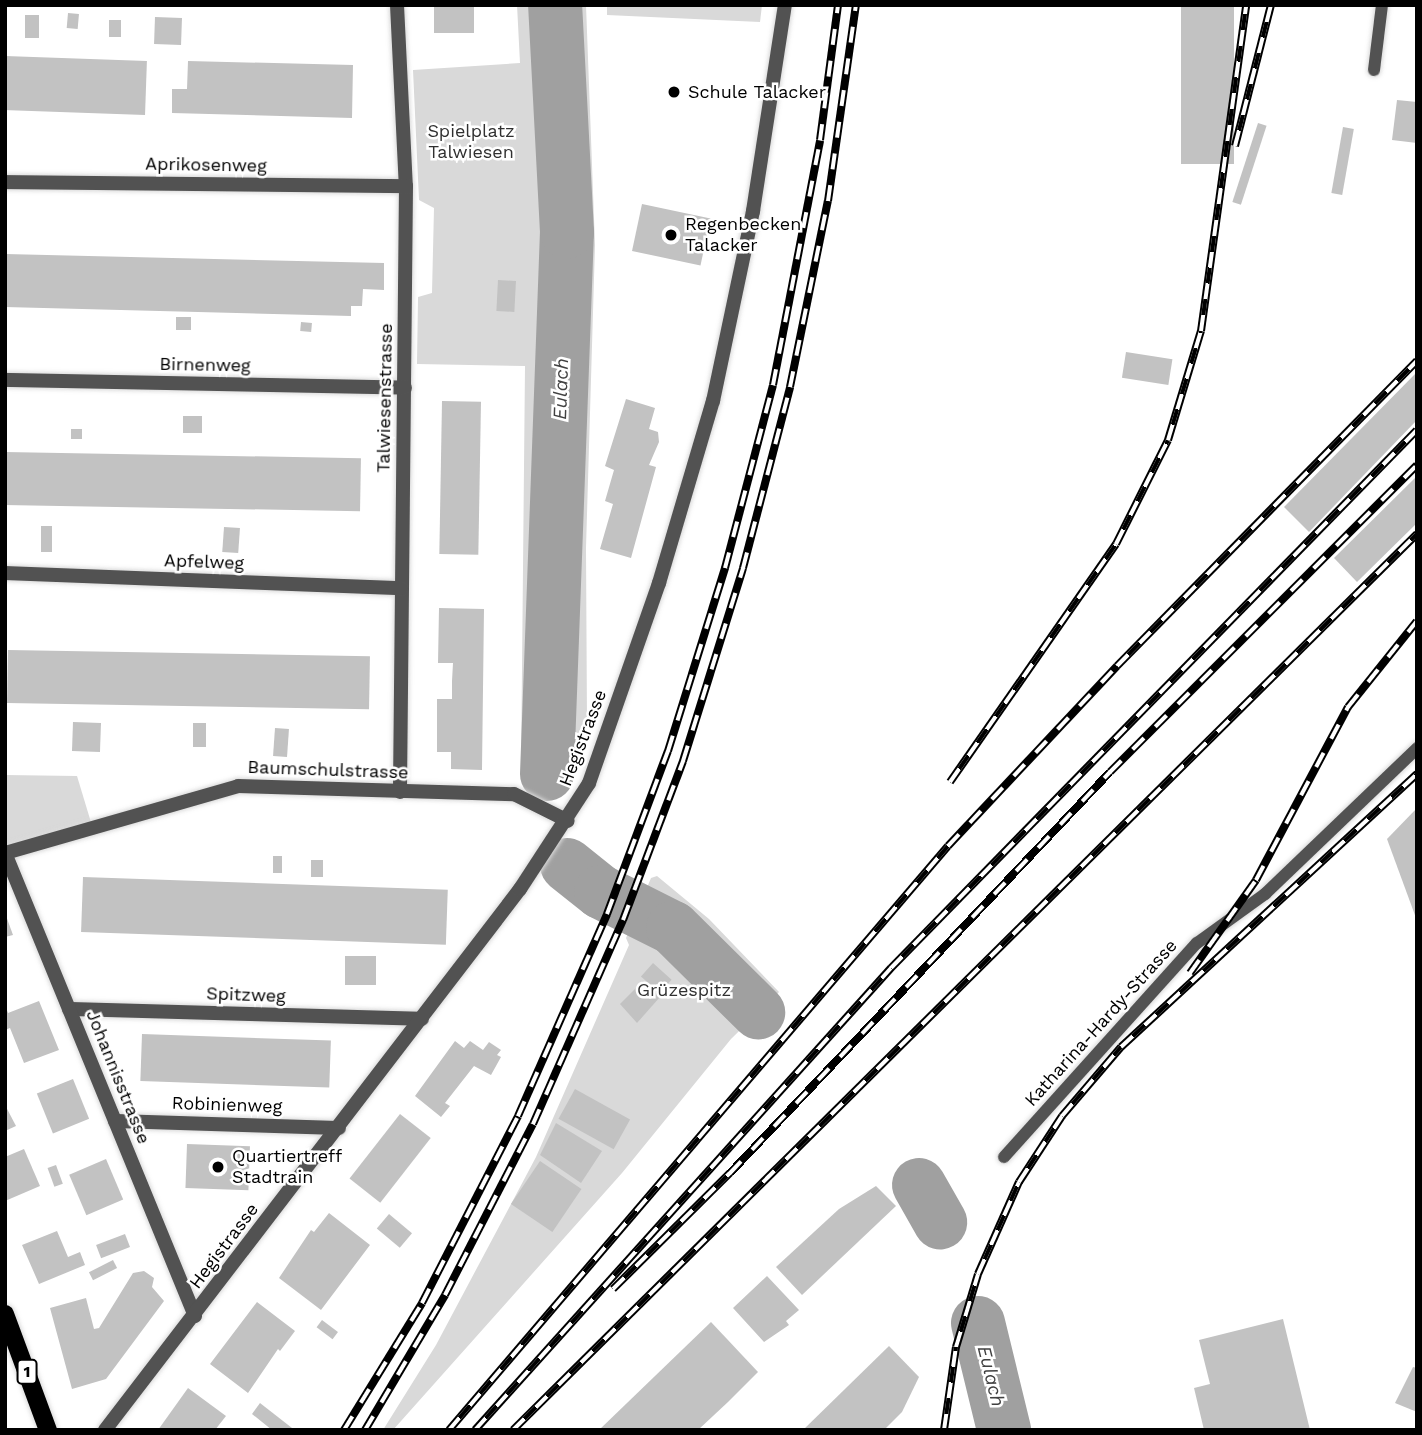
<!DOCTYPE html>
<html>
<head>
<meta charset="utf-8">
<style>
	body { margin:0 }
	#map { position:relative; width:1422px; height:1435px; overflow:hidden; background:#fff; font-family:"Work Sans",sans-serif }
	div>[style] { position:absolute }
	.green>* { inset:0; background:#d9d9d9 }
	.river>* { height:54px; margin:-27px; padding:0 27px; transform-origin:27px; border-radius:27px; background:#a0a0a0 }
	.building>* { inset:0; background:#c2c2c2; transform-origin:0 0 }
	.roads { filter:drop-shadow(0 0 2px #dbdbdb) drop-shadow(0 0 2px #dbdbdb) }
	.service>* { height:12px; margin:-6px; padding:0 6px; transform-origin:6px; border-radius:6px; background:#525252 }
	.minor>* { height:14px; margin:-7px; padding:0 7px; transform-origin:7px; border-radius:7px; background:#525252 }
	.primary>* { height:18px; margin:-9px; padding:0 9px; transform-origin:9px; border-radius:9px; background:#000 }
	.rail>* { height:8px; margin-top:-4px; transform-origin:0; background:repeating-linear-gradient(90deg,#fff 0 16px,#000 0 32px); box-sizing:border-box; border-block:2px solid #000 }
	.dots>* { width:19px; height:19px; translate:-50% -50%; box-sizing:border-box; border:4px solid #fff; border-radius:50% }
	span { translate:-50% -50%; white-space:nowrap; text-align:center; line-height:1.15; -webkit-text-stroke:5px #fff; paint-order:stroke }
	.shield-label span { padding:2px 5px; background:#fff; border:2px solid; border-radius:5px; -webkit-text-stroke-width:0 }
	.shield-label { font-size:16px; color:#000; font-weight:700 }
	.poi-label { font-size:18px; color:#000 }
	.left { translate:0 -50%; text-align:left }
	.park-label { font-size:18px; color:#303030 }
	.street-label { font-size:18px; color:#000 }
	.water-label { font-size:19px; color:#414141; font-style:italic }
	.frame { position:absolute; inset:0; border:7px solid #000; pointer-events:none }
</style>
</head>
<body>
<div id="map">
	<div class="green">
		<i style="clip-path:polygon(517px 5px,586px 5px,595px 245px,586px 548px,587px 723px,566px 778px,527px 776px,521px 769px,525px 366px,417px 364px,418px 297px,432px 293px,434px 208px,419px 200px,413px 70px,520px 63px)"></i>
		<i style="clip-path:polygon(607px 5px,762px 5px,760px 22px,607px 15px)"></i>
		<i style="clip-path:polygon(5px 775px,77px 776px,93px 829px,5px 853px)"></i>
		<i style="clip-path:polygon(657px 876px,709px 919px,779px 992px,731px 1039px,622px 1173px,393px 1430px,383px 1430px,436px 1345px,536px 1157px,629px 945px,626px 938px,651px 878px)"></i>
	</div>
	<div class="river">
		<i style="left:547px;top:774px;width:542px;rotate:-87.89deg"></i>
		<i style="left:567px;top:232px;width:227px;rotate:-93deg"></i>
		<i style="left:567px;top:865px;width:43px;rotate:38.5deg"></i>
		<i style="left:601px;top:892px;width:80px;rotate:26.6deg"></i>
		<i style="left:673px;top:928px;width:120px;rotate:44.7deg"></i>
		<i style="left:919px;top:1185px;width:43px;rotate:60.4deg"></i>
		<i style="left:978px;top:1323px;width:110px;rotate:76.3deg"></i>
	</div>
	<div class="building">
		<i style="left:434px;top:5px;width:40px;height:28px"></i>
		<i style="left:1181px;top:5px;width:53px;height:159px"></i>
		<i style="left:68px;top:13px;width:11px;height:15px;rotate:5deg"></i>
		<i style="left:25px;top:15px;width:14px;height:23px"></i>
		<i style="left:155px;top:17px;width:27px;height:27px;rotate:2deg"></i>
		<i style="left:109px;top:20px;width:12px;height:17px"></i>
		<i style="left:5px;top:56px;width:142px;height:54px;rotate:2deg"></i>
		<i style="clip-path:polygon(188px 61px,353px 65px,352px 118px,172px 113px,172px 89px,187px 89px)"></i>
		<i style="clip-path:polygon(1397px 100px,1417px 102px,1417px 143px,1392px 140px)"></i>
		<i style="left:1258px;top:123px;width:9px;height:83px;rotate:18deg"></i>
		<i style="left:1343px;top:127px;width:11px;height:67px;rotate:10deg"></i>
		<i style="left:642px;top:204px;width:70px;height:48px;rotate:12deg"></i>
		<i style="clip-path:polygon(5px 254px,384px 263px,384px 290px,363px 289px,362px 306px,351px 306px,351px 316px,5px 307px)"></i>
		<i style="left:498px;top:280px;width:18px;height:31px;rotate:3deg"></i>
		<i style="left:176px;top:317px;width:15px;height:13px"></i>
		<i style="left:301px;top:322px;width:11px;height:9px;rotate:5deg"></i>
		<i style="left:1126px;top:352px;width:47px;height:26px;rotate:9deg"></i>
		<i style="clip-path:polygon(1417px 372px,1417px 420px,1309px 532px,1284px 507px)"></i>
		<i style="clip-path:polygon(626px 399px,655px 408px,649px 429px,658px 432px,659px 442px,649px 465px,656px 467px,631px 558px,600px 549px,613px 504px,605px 501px,614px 470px,605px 466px)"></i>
		<i style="left:442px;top:401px;width:39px;height:153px;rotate:1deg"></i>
		<i style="left:183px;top:416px;width:19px;height:17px"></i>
		<i style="left:71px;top:429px;width:11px;height:10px"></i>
		<i style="left:5px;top:452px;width:356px;height:53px;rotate:1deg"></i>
		<i style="clip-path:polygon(1417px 476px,1417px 523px,1357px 582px,1334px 558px)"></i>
		<i style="left:41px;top:526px;width:11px;height:26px"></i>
		<i style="left:224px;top:527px;width:16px;height:25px;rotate:4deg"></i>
		<i style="clip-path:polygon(439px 608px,484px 609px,482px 770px,451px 769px,451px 752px,437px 752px,437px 699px,452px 699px,452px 681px,453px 663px,438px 663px)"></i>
		<i style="left:8px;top:650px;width:362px;height:53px;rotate:1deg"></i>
		<i style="left:73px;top:722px;width:28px;height:29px;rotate:2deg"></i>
		<i style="left:193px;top:723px;width:13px;height:24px"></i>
		<i style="left:275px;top:728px;width:14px;height:28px;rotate:4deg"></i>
		<i style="clip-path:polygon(1417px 808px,1417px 918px,1416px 918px,1387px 839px)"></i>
		<i style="left:273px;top:856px;width:9px;height:17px"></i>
		<i style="left:311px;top:860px;width:12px;height:17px"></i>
		<i style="left:83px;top:877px;width:365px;height:55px;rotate:2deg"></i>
		<i style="clip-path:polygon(5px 913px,13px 935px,5px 937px)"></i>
		<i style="left:345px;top:956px;width:31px;height:29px"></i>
		<i style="left:653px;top:963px;width:25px;height:18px;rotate:42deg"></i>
		<i style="clip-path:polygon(643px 981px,660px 997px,637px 1023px,620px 1004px)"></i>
		<i style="clip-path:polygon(39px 1001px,59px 1050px,24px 1063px,10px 1028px,5px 1030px,5px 1005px,8px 1013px)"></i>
		<i style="left:142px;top:1034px;width:189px;height:47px;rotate:2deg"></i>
		<i style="clip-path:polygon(455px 1041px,464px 1048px,470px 1041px,483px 1050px,489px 1042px,501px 1050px,497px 1055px,501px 1057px,491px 1075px,474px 1066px,445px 1103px,450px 1106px,441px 1117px,415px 1096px)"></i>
		<i style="left:73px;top:1079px;width:43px;height:39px;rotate:68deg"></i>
		<i style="left:575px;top:1089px;width:63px;height:34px;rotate:29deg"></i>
		<i style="clip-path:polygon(5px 1105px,16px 1126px,5px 1131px)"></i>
		<i style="left:400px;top:1114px;width:39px;height:82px;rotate:38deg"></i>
		<i style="clip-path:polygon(556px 1123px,602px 1151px,581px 1183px,540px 1155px)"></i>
		<i style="left:187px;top:1144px;width:63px;height:44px;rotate:2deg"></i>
		<i style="clip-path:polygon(24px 1149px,40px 1186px,5px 1201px,5px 1157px)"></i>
		<i style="left:106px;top:1159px;width:44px;height:40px;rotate:67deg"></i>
		<i style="left:540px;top:1161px;width:50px;height:52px;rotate:34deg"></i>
		<i style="left:56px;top:1165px;width:20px;height:9px;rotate:70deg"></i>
		<i style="clip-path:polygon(876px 1186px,896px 1206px,802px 1295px,776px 1267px,839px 1209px)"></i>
		<i style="clip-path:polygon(329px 1213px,370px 1245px,321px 1310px,279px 1278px,311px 1230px,314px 1232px)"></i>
		<i style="left:389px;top:1214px;width:30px;height:19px;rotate:40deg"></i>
		<i style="clip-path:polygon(57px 1231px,68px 1257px,80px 1252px,85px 1265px,39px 1284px,22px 1245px)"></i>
		<i style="left:125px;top:1234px;width:14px;height:31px;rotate:69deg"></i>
		<i style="left:113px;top:1260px;width:9px;height:27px;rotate:63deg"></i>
		<i style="clip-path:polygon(144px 1271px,154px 1278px,152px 1287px,164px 1301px,106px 1379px,72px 1389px,50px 1308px,86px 1298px,94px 1329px,99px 1328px,133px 1273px)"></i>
		<i style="clip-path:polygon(767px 1276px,799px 1310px,786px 1321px,789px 1325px,764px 1342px,733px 1308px)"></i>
		<i style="clip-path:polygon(257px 1302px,295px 1331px,280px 1351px,278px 1349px,248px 1393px,210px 1364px)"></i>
		<i style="clip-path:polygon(1283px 1319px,1310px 1430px,1204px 1430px,1194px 1388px,1210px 1384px,1199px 1340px)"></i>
		<i style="left:322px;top:1320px;width:20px;height:9px;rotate:37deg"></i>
		<i style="clip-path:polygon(711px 1322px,758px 1372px,728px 1402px,698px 1430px,599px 1430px)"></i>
		<i style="clip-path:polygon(889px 1346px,919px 1377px,902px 1412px,884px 1430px,803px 1430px)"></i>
		<i style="clip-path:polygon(1413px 1367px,1417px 1368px,1417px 1412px,1395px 1403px)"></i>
		<i style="clip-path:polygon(188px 1388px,226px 1416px,215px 1430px,158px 1430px)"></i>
		<i style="clip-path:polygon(260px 1403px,292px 1428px,290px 1430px,272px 1430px,252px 1414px)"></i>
	</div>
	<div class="roads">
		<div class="service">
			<i style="left:1374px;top:70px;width:65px;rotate:-83deg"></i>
			<i style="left:1004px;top:1157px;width:288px;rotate:-48deg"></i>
			<i style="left:1197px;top:943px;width:84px;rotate:-35.8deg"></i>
			<i style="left:1265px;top:894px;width:211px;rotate:-43.8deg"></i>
		</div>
		<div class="minor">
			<i style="left:397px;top:5px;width:181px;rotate:87.2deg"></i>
			<i style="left:406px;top:186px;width:606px;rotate:90.57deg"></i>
			<i style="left:5px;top:182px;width:401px;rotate:0.6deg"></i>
			<i style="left:5px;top:380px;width:400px;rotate:1.1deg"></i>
			<i style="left:5px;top:573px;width:397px;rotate:2.2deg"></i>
			<i style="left:69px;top:1009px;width:353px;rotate:1.6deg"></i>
			<i style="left:115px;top:1121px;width:224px;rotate:1.8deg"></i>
			<i style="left:195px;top:1316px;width:500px;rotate:-112.31deg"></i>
			<i style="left:5px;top:853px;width:242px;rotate:-16deg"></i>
			<i style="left:238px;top:786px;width:276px;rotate:1.7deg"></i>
			<i style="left:514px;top:794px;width:60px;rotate:26.6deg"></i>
			<i style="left:105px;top:1430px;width:682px;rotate:-52.51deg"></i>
			<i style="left:520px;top:889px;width:126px;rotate:-56.9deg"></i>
			<i style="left:589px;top:783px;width:212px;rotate:-70.7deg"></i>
			<i style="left:659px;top:583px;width:190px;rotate:-73.5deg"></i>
			<i style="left:713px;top:401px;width:194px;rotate:-78.1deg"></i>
			<i style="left:753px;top:211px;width:208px;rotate:-81.2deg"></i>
		</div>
		<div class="primary">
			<i style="left:5px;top:1314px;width:124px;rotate:69.7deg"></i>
		</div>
	</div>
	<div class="rail">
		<i style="left:1235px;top:146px;width:146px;rotate:-75.7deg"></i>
		<i style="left:950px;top:782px;width:290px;rotate:-55.1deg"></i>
		<i style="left:1116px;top:544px;width:116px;rotate:-63.4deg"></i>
		<i style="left:1168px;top:440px;width:114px;rotate:-73.2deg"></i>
		<i style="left:1201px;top:331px;width:329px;rotate:-82.1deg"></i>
		<i style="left:1190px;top:973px;width:114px;rotate:-54.6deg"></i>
		<i style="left:1256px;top:880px;width:196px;rotate:-62deg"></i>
		<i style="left:1348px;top:707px;width:110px;rotate:-51.3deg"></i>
		<i style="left:613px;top:1289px;width:165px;rotate:-44.8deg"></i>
		<i style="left:730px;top:1173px;width:552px;rotate:-46.54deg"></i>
		<i style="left:1110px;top:772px;width:434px;rotate:-45deg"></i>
		<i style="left:344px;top:1430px;width:149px;rotate:-58.4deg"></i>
		<i style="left:422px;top:1303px;width:210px;rotate:-62.8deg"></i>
		<i style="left:518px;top:1116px;width:221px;rotate:-66.2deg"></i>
		<i style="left:607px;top:914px;width:174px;rotate:-69.5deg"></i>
		<i style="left:668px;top:751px;width:192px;rotate:-72.7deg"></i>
		<i style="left:725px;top:568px;width:189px;rotate:-75.3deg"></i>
		<i style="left:773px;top:385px;width:249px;rotate:-79.1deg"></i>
		<i style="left:820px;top:140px;width:136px;rotate:-82.4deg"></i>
		<i style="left:365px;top:1430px;width:157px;rotate:-59.3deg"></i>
		<i style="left:445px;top:1295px;width:192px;rotate:-62.8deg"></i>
		<i style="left:533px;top:1124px;width:223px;rotate:-66.2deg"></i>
		<i style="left:623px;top:920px;width:170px;rotate:-69.3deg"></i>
		<i style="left:683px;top:761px;width:202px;rotate:-72.7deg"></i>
		<i style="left:743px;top:568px;width:187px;rotate:-75.4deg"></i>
		<i style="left:790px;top:387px;width:190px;rotate:-78.5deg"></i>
		<i style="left:828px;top:201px;width:198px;rotate:-81.9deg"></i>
		<i style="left:449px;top:1430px;width:768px;rotate:-49.49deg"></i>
		<i style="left:948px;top:846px;width:247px;rotate:-46.8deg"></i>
		<i style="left:1117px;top:666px;width:428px;rotate:-45.5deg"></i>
		<i style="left:475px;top:1430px;width:622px;rotate:-48deg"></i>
		<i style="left:891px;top:968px;width:752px;rotate:-45.65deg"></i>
		<i style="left:513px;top:1430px;width:1273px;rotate:-44.75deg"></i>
		<i style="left:944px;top:1430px;width:84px;rotate:-81.8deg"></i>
		<i style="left:956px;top:1347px;width:76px;rotate:-73.2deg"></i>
		<i style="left:978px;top:1274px;width:101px;rotate:-66deg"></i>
		<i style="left:1019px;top:1182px;width:79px;rotate:-56.9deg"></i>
		<i style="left:1062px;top:1116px;width:91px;rotate:-49.5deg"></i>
		<i style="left:1121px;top:1047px;width:403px;rotate:-42.7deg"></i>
	</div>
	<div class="dots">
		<i style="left:674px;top:92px;background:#000"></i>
		<i style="left:671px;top:235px;background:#000"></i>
		<i style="left:218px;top:1167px;background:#000"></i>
	</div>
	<div class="shield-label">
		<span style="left:27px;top:1372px">1</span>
	</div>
	<div class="poi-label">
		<span class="left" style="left:688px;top:92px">Schule Talacker</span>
		<span class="left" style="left:685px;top:235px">Regenbecken<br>Talacker</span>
		<span class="left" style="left:232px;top:1167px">Quartiertreff<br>Stadtrain</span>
	</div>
	<div class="park-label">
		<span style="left:471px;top:142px">Spielplatz<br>Talwiesen</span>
		<span style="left:684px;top:990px">Grüzespitz</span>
	</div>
	<div class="street-label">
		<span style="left:206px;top:165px;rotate:1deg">Aprikosenweg</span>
		<span style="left:205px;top:365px;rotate:1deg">Birnenweg</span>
		<span style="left:385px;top:398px;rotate:-89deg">Talwiesenstrasse</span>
		<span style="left:204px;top:562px;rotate:2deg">Apfelweg</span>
		<span style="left:583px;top:738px;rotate:-69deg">Hegistrasse</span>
		<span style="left:328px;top:770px;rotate:2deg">Baumschulstrasse</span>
		<span style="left:246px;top:995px;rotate:2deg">Spitzweg</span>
		<span style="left:1101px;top:1023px;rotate:-48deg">Katharina-Hardy-Strasse</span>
		<span style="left:118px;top:1077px;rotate:68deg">Johannisstrasse</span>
		<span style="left:227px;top:1105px;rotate:2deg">Robinienweg</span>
		<span style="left:224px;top:1246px;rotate:-53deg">Hegistrasse</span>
	</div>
	<div class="water-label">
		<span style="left:561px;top:389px;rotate:-88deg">Eulach</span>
		<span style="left:991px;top:1376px;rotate:76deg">Eulach</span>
	</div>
	<div class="frame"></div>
</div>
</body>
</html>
